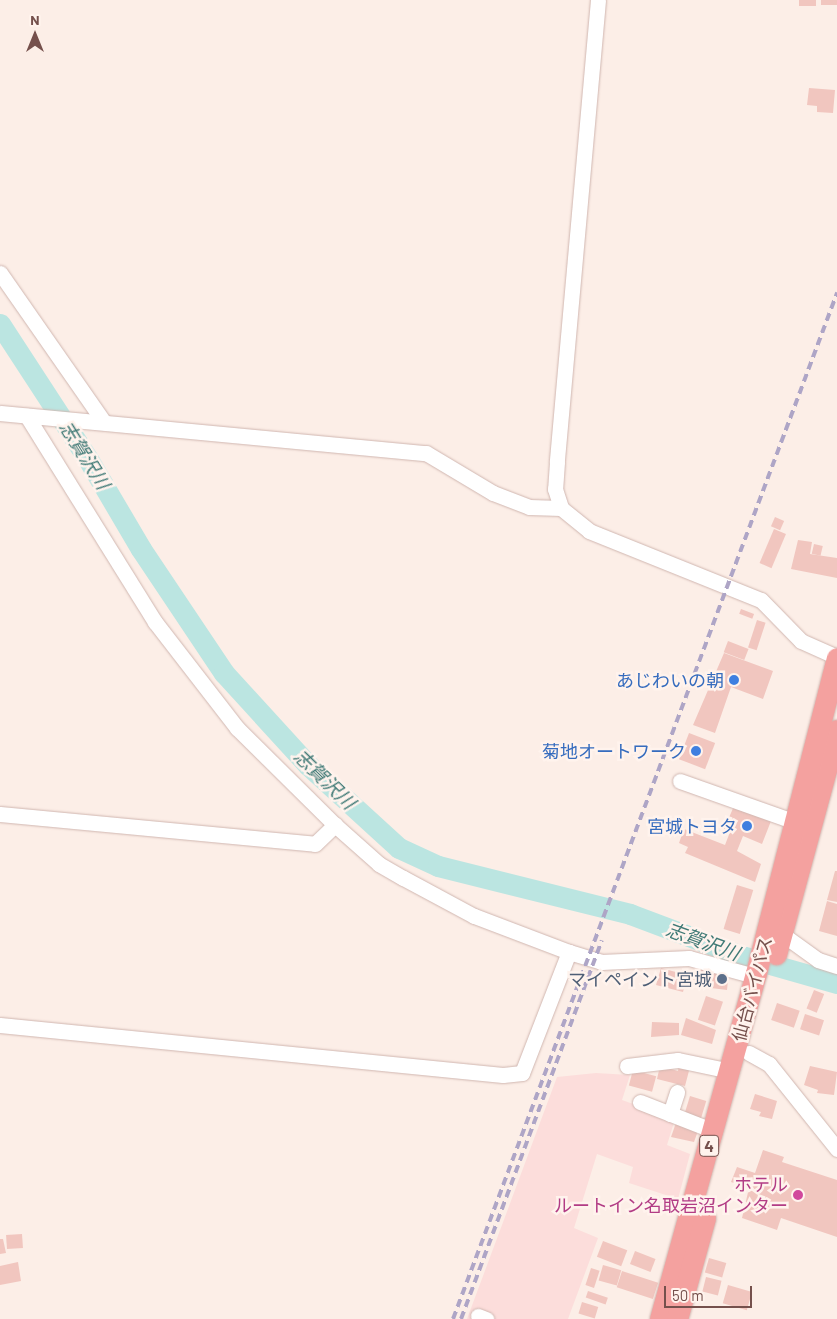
<!DOCTYPE html>
<html>
<head>
<meta charset="utf-8">
<style>
	body { margin:0 }
	#map { position:relative; width:837px; height:1319px; overflow:hidden; background:#fceee7; font-family:Barlow,"Noto Sans JP",sans-serif }
	div>[style] { position:absolute }
	.commercial>* { inset:0; background:#fcdddb }
	.river>* { height:21px; margin:-10.5px; padding:0 10.5px; transform-origin:10.5px; border-radius:10.5px; background:#bbe5e1 }
	.building>* { inset:0; background:#f1c6bf; transform-origin:0 0 }
	.roads { filter:drop-shadow(0 0 1px #d0b6b0) drop-shadow(0 0 1px #d0b6b0) }
	.minor>* { height:15px; margin:-7.5px; padding:0 7.5px; transform-origin:7.5px; border-radius:7.5px; background:#fff }
	.highway>* { height:21px; margin:-10.5px; padding:0 10.5px; transform-origin:10.5px; border-radius:10.5px; background:#f4a19f }
	.rail>* { height:4px; margin-top:-2px; transform-origin:0; background:repeating-linear-gradient(90deg,#aea5c6 0 8px,transparent 0 13px) }
	.dots>* { width:14px; height:14px; translate:-50% -50%; box-sizing:border-box; border:2px solid #fff3ed; border-radius:50% }
	span { translate:-50% -50%; white-space:nowrap; text-align:center; line-height:1.15; -webkit-text-stroke:5px #fff3ed; paint-order:stroke }
	.shield-label span { padding:1px 4px; background:#fff3ed; border:1px solid; border-radius:4px; -webkit-text-stroke-width:0 }
	.shield-label { font-size:16px; color:#75504c; font-weight:700 }
	.shop-label { font-size:18px; color:#366cbe }
	.right { translate:-100% -50%; text-align:right }
	.service-label { font-size:18px; color:#4e5e75 }
	.street-label { font-size:18px; color:#75504c }
	.hotel-label { font-size:18px; color:#b23c85 }
	.water-label { font-size:19px; color:#407a76; font-style:italic }
	.north { position:absolute; left:10px; top:10px; width:50px; height:50px; -webkit-text-stroke:4px #fff3ed; paint-order:stroke; rotate:0deg; font-size:14px; font-weight:700; line-height:20px; text-align:center; color:#75504c }
	.north::after { content:''; display:block; margin:auto; width:18px; height:22px; background:#75504c; clip-path:polygon(50% 0,100% 100%,50% 72%,0 100%) }
	.scale { position:absolute; left:664px; top:1286px; width:88px; height:22px; box-sizing:border-box; border:2px solid #75504c; border-top:0; padding-left:6px; font-size:15px; line-height:18px; white-space:nowrap; color:#75504c; -webkit-text-stroke:4px #fff3ed; paint-order:stroke }
</style>
</head>
<body>
<div id="map">
	<div class="commercial">
		<i style="clip-path:polygon(596px 1073px,630px 1075px,622px 1100px,675px 1119px,667px 1145px,690px 1154px,678px 1199px,629px 1183px,633px 1167px,597px 1154px,574px 1228px,598px 1238px,568px 1319px,467px 1319px,557px 1077px)"></i>
	</div>
	<div class="river">
		<i style="left:0;top:324px;width:161px;rotate:56.9deg"></i>
		<i style="left:88px;top:459px;width:104px;rotate:59.5deg"></i>
		<i style="left:141px;top:549px;width:149px;rotate:56.2deg"></i>
		<i style="left:224px;top:673px;width:125px;rotate:47.6deg"></i>
		<i style="left:308px;top:765px;width:123px;rotate:42.4deg"></i>
		<i style="left:399px;top:848px;width:43px;rotate:24.8deg"></i>
		<i style="left:438px;top:866px;width:198px;rotate:14deg"></i>
		<i style="left:630px;top:914px;width:120px;rotate:20.6deg"></i>
		<i style="left:742px;top:956px;width:99px;rotate:15.9deg"></i>
	</div>
	<div class="building">
		<i style="left:799px;top:0;width:17px;height:6px"></i>
		<i style="left:821px;top:0;width:16px;height:5px"></i>
		<i style="clip-path:polygon(809px 88px,835px 90px,833px 113px,817px 112px,817px 106px,807px 105px)"></i>
		<i style="left:775px;top:517px;width:10px;height:10px;rotate:24deg"></i>
		<i style="left:774px;top:529px;width:13px;height:37px;rotate:23deg"></i>
		<i style="clip-path:polygon(798px 540px,812px 542px,810px 554px,837px 558px,837px 578px,791px 569px)"></i>
		<i style="left:814px;top:544px;width:9px;height:10px;rotate:13deg"></i>
		<i style="left:741px;top:609px;width:14px;height:5px;rotate:21deg"></i>
		<i style="left:757px;top:620px;width:9px;height:29px;rotate:18deg"></i>
		<i style="left:728px;top:641px;width:22px;height:12px;rotate:21deg"></i>
		<i style="clip-path:polygon(724px 653px,773px 671px,763px 699px,731px 687px,715px 733px,693px 725px)"></i>
		<i style="left:689px;top:733px;width:28px;height:28px;rotate:21deg"></i>
		<i style="clip-path:polygon(734px 806px,771px 821px,762px 844px,743px 836px,737px 851px,761px 864px,755px 882px,685px 853px,688px 847px,679px 843px,684px 829px,725px 845px,730px 832px,724px 829px)"></i>
		<i style="clip-path:polygon(835px 871px,837px 871px,837px 902px,827px 900px)"></i>
		<i style="left:737px;top:885px;width:17px;height:46px;rotate:17deg"></i>
		<i style="clip-path:polygon(827px 901px,837px 904px,837px 936px,819px 931px)"></i>
		<i style="clip-path:polygon(695px 965px,729px 970px,727px 990px,711px 988px,711px 982px,693px 980px)"></i>
		<i style="clip-path:polygon(661px 968px,683px 974px,682px 979px,686px 980px,683px 992px,656px 985px)"></i>
		<i style="left:814px;top:990px;width:11px;height:20px;rotate:22deg"></i>
		<i style="left:706px;top:996px;width:18px;height:25px;rotate:19deg"></i>
		<i style="left:777px;top:1003px;width:24px;height:18px;rotate:19deg"></i>
		<i style="left:805px;top:1014px;width:20px;height:16px;rotate:18deg"></i>
		<i style="clip-path:polygon(686px 1018px,716px 1030px,712px 1044px,681px 1035px)"></i>
		<i style="clip-path:polygon(652px 1022px,679px 1023px,679px 1035px,651px 1037px)"></i>
		<i style="clip-path:polygon(679px 1064px,690px 1067px,685px 1086px,657px 1079px,660px 1066px,678px 1071px)"></i>
		<i style="clip-path:polygon(810px 1066px,837px 1072px,834px 1095px,817px 1093px,818px 1090px,804px 1085px)"></i>
		<i style="left:633px;top:1070px;width:24px;height:16px;rotate:15deg"></i>
		<i style="clip-path:polygon(755px 1094px,777px 1101px,772px 1119px,759px 1116px,761px 1112px,750px 1109px)"></i>
		<i style="left:690px;top:1096px;width:17px;height:18px;rotate:17deg"></i>
		<i style="clip-path:polygon(677px 1120px,699px 1128px,694px 1142px,671px 1137px)"></i>
		<i style="clip-path:polygon(763px 1150px,784px 1157px,782px 1162px,837px 1180px,837px 1237px,781px 1218px,777px 1230px,742px 1218px,749px 1188px,731px 1182px,737px 1167px,755px 1173px)"></i>
		<i style="left:22px;top:1234px;width:14px;height:16px;rotate:86deg"></i>
		<i style="clip-path:polygon(0 1239px,3px 1239px,6px 1253px,0 1254px)"></i>
		<i style="left:603px;top:1241px;width:26px;height:17px;rotate:21deg"></i>
		<i style="left:635px;top:1251px;width:22px;height:14px;rotate:21deg"></i>
		<i style="left:709px;top:1258px;width:18px;height:15px;rotate:16deg"></i>
		<i style="clip-path:polygon(18px 1262px,21px 1281px,0 1285px,0 1266px)"></i>
		<i style="left:603px;top:1265px;width:19px;height:16px;rotate:16deg"></i>
		<i style="left:591px;top:1268px;width:9px;height:18px;rotate:18deg"></i>
		<i style="left:622px;top:1271px;width:38px;height:17px;rotate:18deg"></i>
		<i style="left:706px;top:1277px;width:16px;height:15px;rotate:14deg"></i>
		<i style="left:728px;top:1285px;width:25px;height:19px;rotate:16deg"></i>
		<i style="left:588px;top:1291px;width:21px;height:7px;rotate:19deg"></i>
		<i style="left:582px;top:1302px;width:17px;height:12px;rotate:17deg"></i>
	</div>
	<div class="roads">
		<div class="minor">
			<i style="left:598px;top:0;width:464px;rotate:95.1deg"></i>
			<i style="left:557px;top:462px;width:27px;rotate:94deg"></i>
			<i style="left:555px;top:489px;width:20px;rotate:72deg"></i>
			<i style="left:561px;top:508px;width:36px;rotate:39deg"></i>
			<i style="left:589px;top:531px;width:185px;rotate:21.9deg"></i>
			<i style="left:761px;top:600px;width:57px;rotate:45.7deg"></i>
			<i style="left:801px;top:641px;width:39px;rotate:24deg"></i>
			<i style="left:0;top:273px;width:182px;rotate:55.1deg"></i>
			<i style="left:0;top:413px;width:428px;rotate:5.4deg"></i>
			<i style="left:426px;top:453px;width:78px;rotate:30.8deg"></i>
			<i style="left:493px;top:493px;width:39px;rotate:21deg"></i>
			<i style="left:529px;top:507px;width:32px;rotate:2deg"></i>
			<i style="left:680px;top:781px;width:123px;rotate:19.5deg"></i>
			<i style="left:0;top:814px;width:316px;rotate:5.4deg"></i>
			<i style="left:315px;top:844px;width:28px;rotate:-44deg"></i>
			<i style="left:335px;top:825px;width:138px;rotate:-135.3deg"></i>
			<i style="left:237px;top:728px;width:134px;rotate:-127.7deg"></i>
			<i style="left:155px;top:622px;width:243px;rotate:-121.9deg"></i>
			<i style="left:782px;top:934px;width:44px;rotate:35.8deg"></i>
			<i style="left:818px;top:960px;width:20px;rotate:18deg"></i>
			<i style="left:569px;top:952px;width:34px;rotate:17deg"></i>
			<i style="left:601px;top:962px;width:88px;rotate:-2.6deg"></i>
			<i style="left:689px;top:958px;width:68px;rotate:15.3deg"></i>
			<i style="left:0;top:1025px;width:505px;rotate:5.68deg"></i>
			<i style="left:503px;top:1075px;width:19px;rotate:-6deg"></i>
			<i style="left:522px;top:1073px;width:130px;rotate:-68.8deg"></i>
			<i style="left:569px;top:952px;width:102px;rotate:-159.2deg"></i>
			<i style="left:474px;top:916px;width:81px;rotate:-151.8deg"></i>
			<i style="left:403px;top:878px;width:28px;rotate:-150deg"></i>
			<i style="left:379px;top:864px;width:59px;rotate:-138.4deg"></i>
			<i style="left:749px;top:1053px;width:23px;rotate:29deg"></i>
			<i style="left:769px;top:1064px;width:109px;rotate:51.3deg"></i>
			<i style="left:627px;top:1066px;width:51px;rotate:-6.7deg"></i>
			<i style="left:678px;top:1060px;width:53px;rotate:11.9deg"></i>
			<i style="left:640px;top:1102px;width:79px;rotate:21.4deg"></i>
			<i style="left:670px;top:1114px;width:23px;rotate:-72deg"></i>
			<i style="left:478px;top:1316px;width:9px;rotate:21deg"></i>
		</div>
		<div class="highway">
			<i style="left:776px;top:954px;width:232px;rotate:-74.8deg"></i>
			<i style="left:660px;top:1319px;width:359px;rotate:-74.5deg"></i>
			<i style="left:756px;top:973px;width:325px;rotate:-75.6deg"></i>
			<i style="left:677px;top:1319px;width:105px;rotate:-74.5deg"></i>
		</div>
	</div>
	<div class="rail">
		<i style="left:453px;top:1319px;width:1096px;rotate:-69.48deg"></i>
		<i style="left:461px;top:1319px;width:404px;rotate:-69.6deg"></i>
	</div>
	<div class="dots">
		<i style="left:734px;top:680px;background:#3f7fe0"></i>
		<i style="left:696px;top:751px;background:#3f7fe0"></i>
		<i style="left:747px;top:826px;background:#3f7fe0"></i>
		<i style="left:722px;top:979px;background:#5c6f8a"></i>
		<i style="left:798px;top:1195px;background:#d1479c"></i>
	</div>
	<div class="shield-label">
		<span style="left:709px;top:1146px">4</span>
	</div>
	<div class="shop-label">
		<span class="right" style="left:724px;top:680px">あじわいの朝</span>
		<span class="right" style="left:686px;top:751px">菊地オートワーク</span>
		<span class="right" style="left:737px;top:826px">宮城トヨタ</span>
	</div>
	<div class="service-label">
		<span class="right" style="left:712px;top:979px">マイペイント宮城</span>
	</div>
	<div class="street-label">
		<span style="left:752px;top:989px;rotate:-75deg">仙台バイパス</span>
	</div>
	<div class="hotel-label">
		<span class="right" style="left:788px;top:1195px">ホテル<br>ルートイン名取岩沼インター</span>
	</div>
	<div class="water-label">
		<span style="left:85px;top:455px;rotate:58deg">志賀沢川</span>
		<span style="left:325px;top:779px;rotate:44deg">志賀沢川</span>
		<span style="left:703px;top:941px;rotate:20deg">志賀沢川</span>
	</div>
	<div class="north">N</div>
	<div class="scale">50 m</div>
</div>
</body>
</html>
